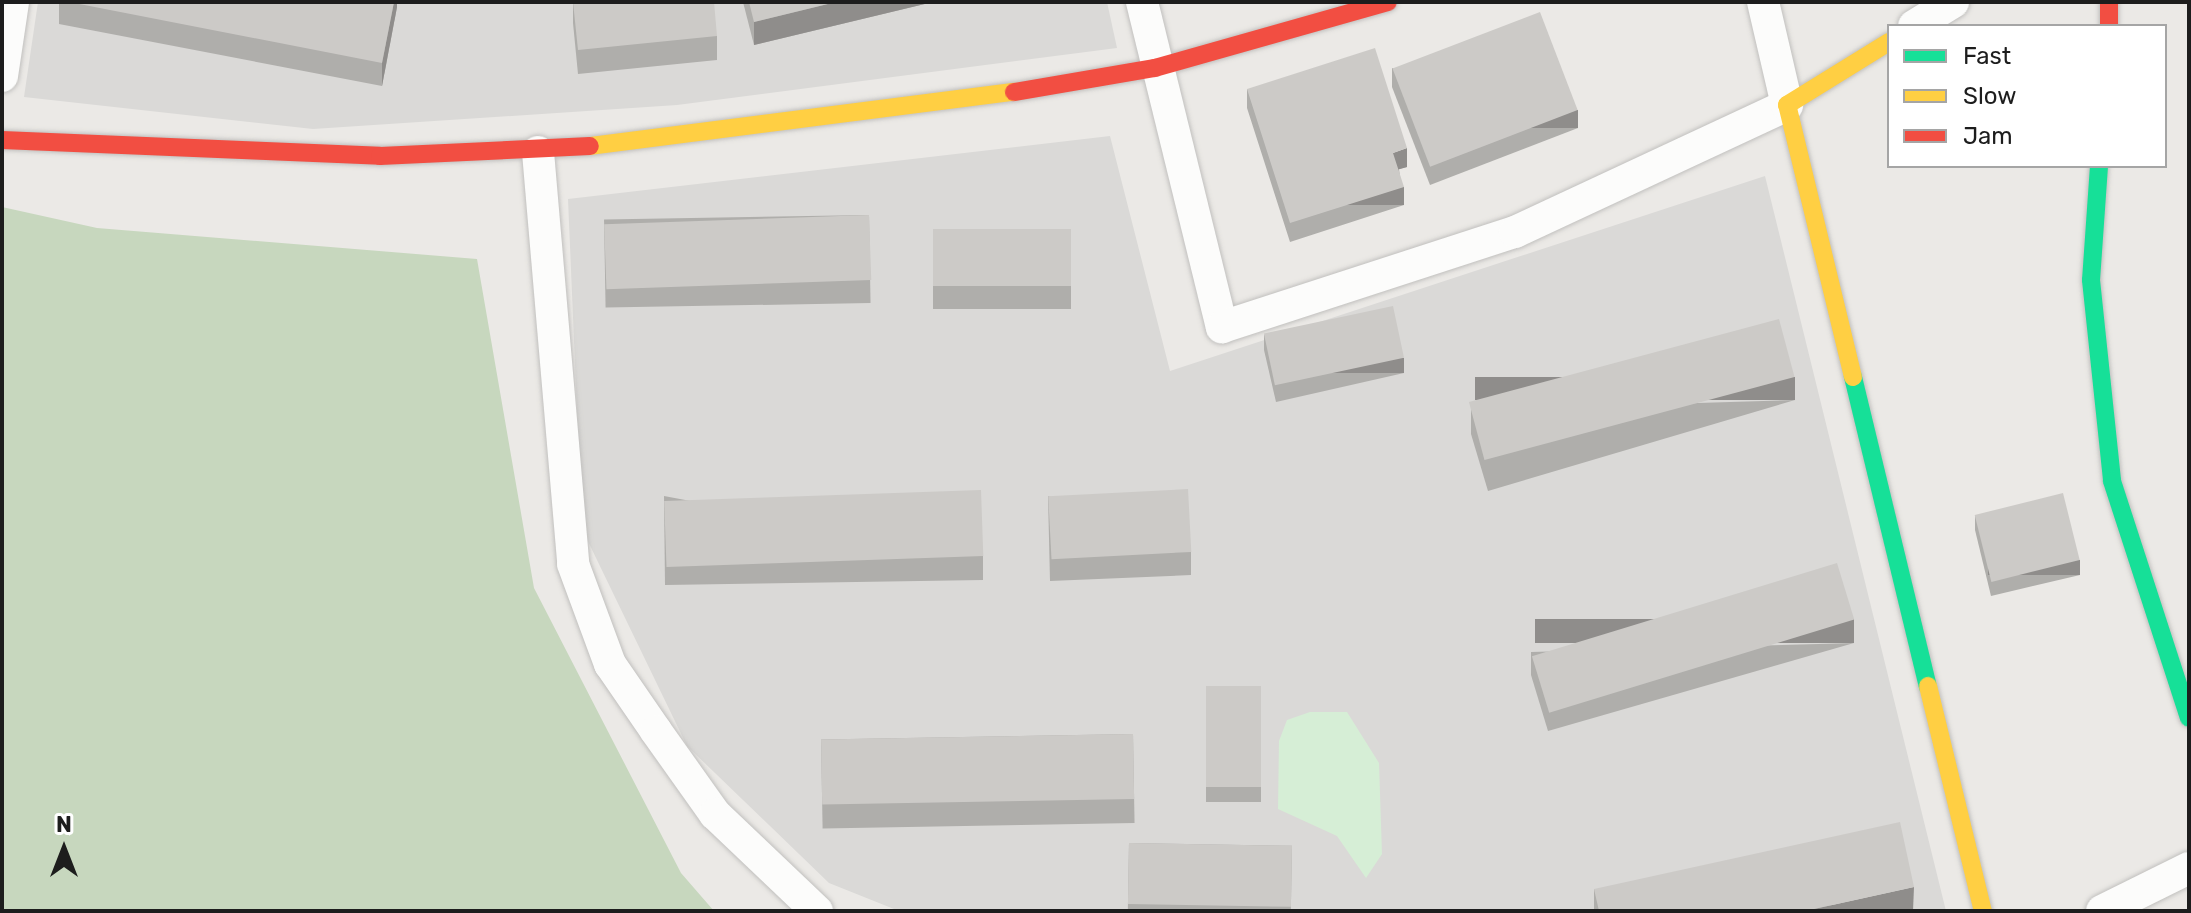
<!DOCTYPE html>
<html>
<head>
<meta charset="utf-8">
<style>
	body { margin:0 }
	#map { position:relative; width:2191px; height:913px; overflow:hidden; background:#ebe9e6; font-family:Rubik,sans-serif }
	div>[style] { position:absolute }
	.residential>* { inset:0; background:#dad9d7 }
	.forest>* { inset:0; background:#c7d7be }
	.park>* { inset:0; background:#d6eed6 }
	.roads { filter:drop-shadow(0 0 2px #c1c0be) drop-shadow(0 0 2px #c1c0be) }
	.street>* { height:32px; margin:-16px; padding:0 16px; transform-origin:16px; border-radius:16px; background:#fcfcfb }
	.fast>* { height:18px; margin:-9px; padding:0 9px; transform-origin:9px; border-radius:9px; background:#16e098 }
	.slow>* { height:18px; margin:-9px; padding:0 9px; transform-origin:9px; border-radius:9px; background:#ffcf43 }
	.jam>* { height:18px; margin:-9px; padding:0 9px; transform-origin:9px; border-radius:9px; background:#f24e42 }
	.wall>* { inset:0; background:#afaeab; transform-origin:0 0 }
	.shaded-wall>* { inset:0; background:#8f8d8b; transform-origin:0 0 }
	.building>* { inset:0; background:#cccac7; transform-origin:0 0 }
	span { translate:-50% -50%; white-space:nowrap; text-align:center; line-height:1.15; -webkit-text-stroke:6px #fff; paint-order:stroke }
	.frame { position:absolute; inset:0; border:4px solid #1d1d1d; pointer-events:none }
	.legend { position:absolute; left:1887px; top:24px; width:280px; height:144px; box-sizing:border-box; background:#fff; border:2px solid #a5a5a5; margin:0; padding:10px 14px; list-style:none; font-size:24px; color:#1d1d1d }
	.legend li { display:flex; align-items:center; gap:16px; height:40px }
	.legend b { width:40px; border:2px solid #a5a5a5 }
	.north { position:absolute; left:24px; top:809px; width:80px; height:80px; -webkit-text-stroke:6px #fff; paint-order:stroke; rotate:0deg; font-size:22px; font-weight:700; line-height:32px; text-align:center; color:#1d1d1d }
	.north::after { content:''; display:block; margin:auto; width:28px; height:36px; background:#1d1d1d; clip-path:polygon(50% 0,100% 100%,50% 72%,0 100%) }
</style>
</head>
<body>
<div id="map">
	<div class="residential">
		<i style="clip-path:polygon(38px 2px,1107px 2px,1117px 48px,677px 105px,313px 129px,24px 97px)"></i>
		<i style="clip-path:polygon(1110px 136px,1170px 371px,1765px 176px,1946px 911px,899px 911px,829px 883px,687px 746px,582px 529px,568px 199px)"></i>
	</div>
	<div class="forest">
		<i style="clip-path:polygon(2px 207px,97px 228px,477px 259px,534px 588px,681px 873px,714px 911px,2px 911px)"></i>
	</div>
	<div class="park">
		<i style="clip-path:polygon(1310px 712px,1347px 712px,1379px 763px,1382px 854px,1366px 878px,1337px 836px,1278px 809px,1279px 741px,1287px 720px)"></i>
	</div>
	<div class="roads">
		<div class="street">
			<i style="left:1142px;top:2px;width:335px;rotate:76.2deg"></i>
			<i style="left:1222px;top:327px;width:308px;rotate:-18deg"></i>
			<i style="left:1515px;top:232px;width:300px;rotate:-25deg"></i>
			<i style="left:1787px;top:105px;width:106px;rotate:-103.1deg"></i>
			<i style="left:1914px;top:26px;width:46px;rotate:-31.6deg"></i>
			<i style="left:2px;top:76px;width:75px;rotate:-81.5deg"></i>
			<i style="left:538px;top:152px;width:413px;rotate:85.1deg"></i>
			<i style="left:573px;top:564px;width:107px;rotate:69.7deg"></i>
			<i style="left:610px;top:664px;width:81px;rotate:55.5deg"></i>
			<i style="left:656px;top:731px;width:102px;rotate:54.6deg"></i>
			<i style="left:715px;top:814px;width:141px;rotate:43.6deg"></i>
			<i style="left:2102px;top:911px;width:97px;rotate:-26.3deg"></i>
		</div>
		<div class="fast">
			<i style="left:2099px;top:166px;width:114px;rotate:94deg"></i>
			<i style="left:2091px;top:280px;width:202px;rotate:84deg"></i>
			<i style="left:2112px;top:481px;width:249px;rotate:72deg"></i>
			<i style="left:1853px;top:377px;width:318px;rotate:76.4deg"></i>
		</div>
		<div class="slow">
			<i style="left:590px;top:146px;width:427px;rotate:-7.3deg"></i>
			<i style="left:1853px;top:377px;width:280px;rotate:-103.6deg"></i>
			<i style="left:1787px;top:105px;width:120px;rotate:-31.7deg"></i>
			<i style="left:1928px;top:686px;width:232px;rotate:76.3deg"></i>
		</div>
		<div class="jam">
			<i style="left:2109px;top:2px;width:24px;rotate:90deg"></i>
			<i style="left:1014px;top:92px;width:143px;rotate:-9.7deg"></i>
			<i style="left:1155px;top:68px;width:242px;rotate:-15.8deg"></i>
			<i style="left:2px;top:140px;width:378px;rotate:2.4deg"></i>
			<i style="left:380px;top:156px;width:210px;rotate:-2.7deg"></i>
		</div>
	</div>
	<div class="wall">
		<i style="clip-path:polygon(59px 2px,397px 2px,397px 7px,382px 86px,59px 24px)"></i>
		<i style="clip-path:polygon(573px 2px,717px 36px,717px 60px,578px 74px,573px 23px)"></i>
		<i style="clip-path:polygon(743px 2px,933px 2px,754px 45px)"></i>
		<i style="clip-path:polygon(1392px 68px,1578px 128px,1430px 185px,1392px 87px)"></i>
		<i style="clip-path:polygon(1247px 89px,1407px 167px,1399px 169px,1404px 205px,1290px 242px,1247px 108px)"></i>
		<i style="left:869px;top:215px;width:88px;height:265px;rotate:89deg"></i>
		<i style="left:1071px;top:229px;width:80px;height:138px;rotate:90deg"></i>
		<i style="clip-path:polygon(1264px 335px,1404px 373px,1276px 402px,1264px 350px)"></i>
		<i style="clip-path:polygon(1795px 400px,1488px 491px,1471px 434px,1471px 410px)"></i>
		<i style="clip-path:polygon(664px 496px,983px 556px,983px 580px,665px 585px)"></i>
		<i style="clip-path:polygon(1048px 496px,1191px 552px,1191px 575px,1050px 581px)"></i>
		<i style="clip-path:polygon(1975px 515px,2080px 575px,1991px 596px,1975px 530px)"></i>
		<i style="clip-path:polygon(1854px 643px,1548px 731px,1531px 675px,1531px 652px)"></i>
		<i style="left:1206px;top:686px;width:55px;height:116px"></i>
		<i style="left:1133px;top:734px;width:89px;height:312px;rotate:89deg"></i>
		<i style="left:1129px;top:843px;width:163px;height:68px;rotate:1deg"></i>
		<i style="clip-path:polygon(1594px 889px,1914px 911px,1594px 911px)"></i>
	</div>
	<div class="shaded-wall">
		<i style="clip-path:polygon(394px 2px,397px 2px,397px 7px,382px 86px,382px 63px)"></i>
		<i style="clip-path:polygon(836px 2px,933px 2px,754px 45px,754px 22px)"></i>
		<i style="left:1578px;top:110px;width:18px;height:159px;rotate:90deg"></i>
		<i style="clip-path:polygon(1407px 148px,1407px 167px,1393px 171px,1393px 153px)"></i>
		<i style="left:1404px;top:187px;width:18px;height:120px;rotate:90deg"></i>
		<i style="left:1404px;top:358px;width:15px;height:131px;rotate:90deg"></i>
		<i style="left:1795px;top:377px;width:23px;height:320px;rotate:90deg"></i>
		<i style="left:2080px;top:560px;width:15px;height:92px;rotate:90deg"></i>
		<i style="left:1854px;top:619px;width:24px;height:319px;rotate:90deg"></i>
		<i style="clip-path:polygon(1914px 887px,1913px 911px,1805px 911px)"></i>
	</div>
	<div class="building">
		<i style="clip-path:polygon(69px 2px,394px 2px,382px 63px)"></i>
		<i style="clip-path:polygon(573px 2px,714px 2px,717px 36px,578px 50px)"></i>
		<i style="clip-path:polygon(749px 2px,836px 2px,754px 22px)"></i>
		<i style="left:1540px;top:12px;width:105px;height:158px;rotate:69deg"></i>
		<i style="clip-path:polygon(1375px 48px,1407px 148px,1393px 153px,1404px 187px,1290px 223px,1247px 89px)"></i>
		<i style="left:869px;top:215px;width:65px;height:265px;rotate:88deg"></i>
		<i style="left:1071px;top:229px;width:57px;height:138px;rotate:90deg"></i>
		<i style="left:1393px;top:306px;width:53px;height:132px;rotate:78deg"></i>
		<i style="left:1779px;top:319px;width:60px;height:321px;rotate:75deg"></i>
		<i style="left:1188px;top:489px;width:63px;height:140px;rotate:87deg"></i>
		<i style="left:981px;top:490px;width:66px;height:317px;rotate:88deg"></i>
		<i style="left:2063px;top:493px;width:69px;height:91px;rotate:76deg"></i>
		<i style="left:1837px;top:563px;width:59px;height:319px;rotate:73deg"></i>
		<i style="left:1206px;top:686px;width:55px;height:101px"></i>
		<i style="left:1133px;top:734px;width:65px;height:312px;rotate:89deg"></i>
		<i style="clip-path:polygon(1900px 822px,1914px 887px,1805px 911px,1599px 911px,1594px 889px)"></i>
		<i style="left:1129px;top:843px;width:163px;height:61px;rotate:1deg"></i>
	</div>
	<div class="frame"></div>
	<ul class="legend">
	<li><b style="height:10px;background:#16e098"></b>Fast</li>
	<li><b style="height:10px;background:#ffcf43"></b>Slow</li>
	<li><b style="height:10px;background:#f24e42"></b>Jam</li>
	</ul>
	<div class="north">N</div>
</div>
</body>
</html>
